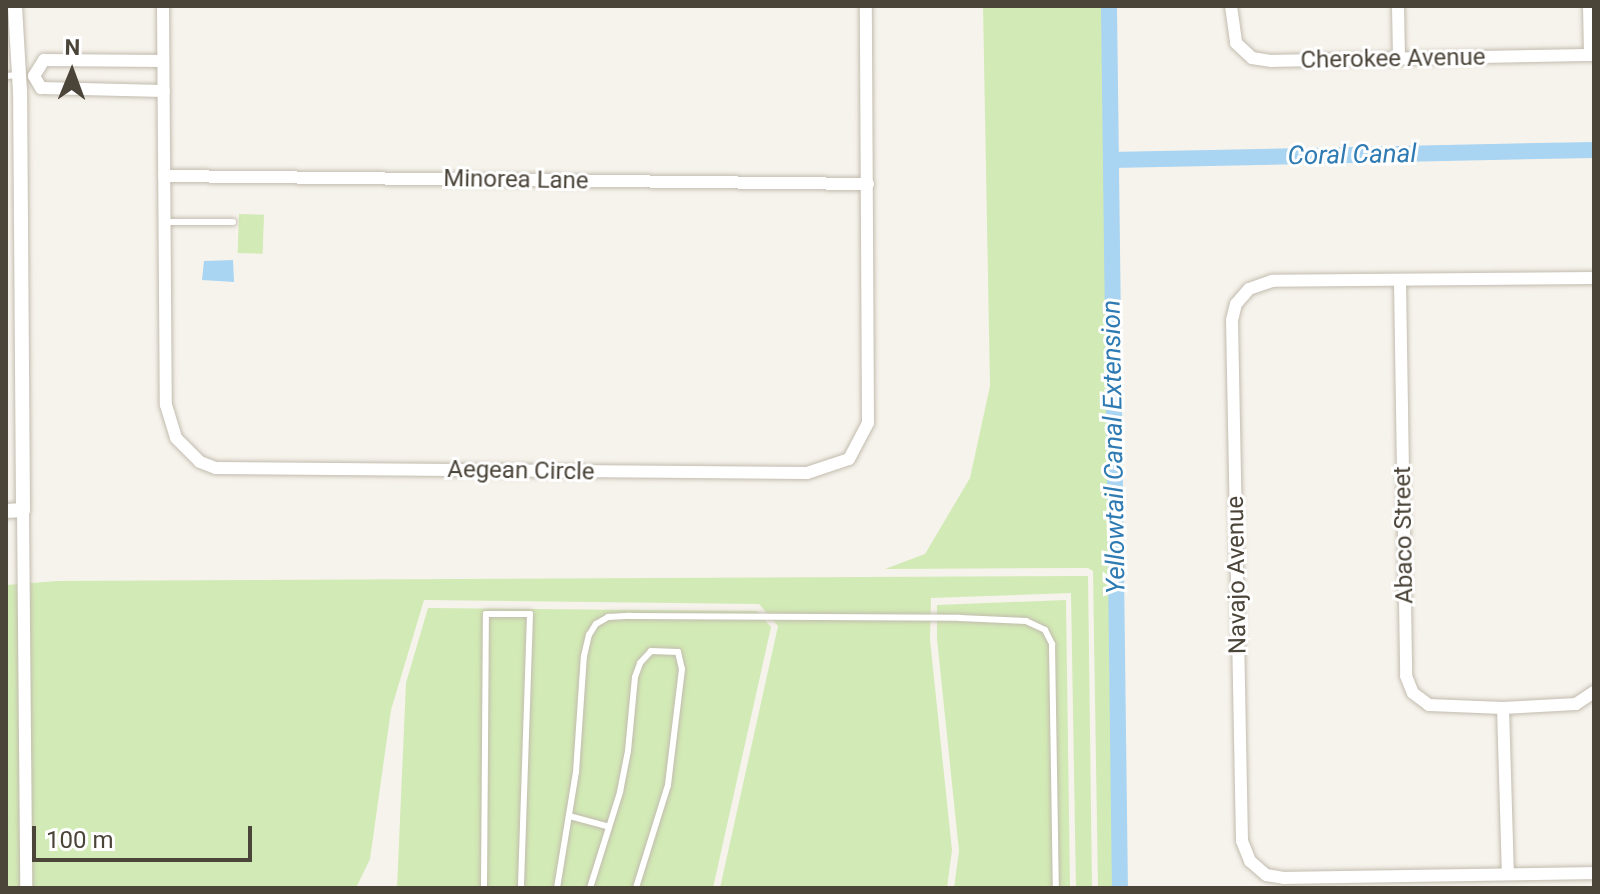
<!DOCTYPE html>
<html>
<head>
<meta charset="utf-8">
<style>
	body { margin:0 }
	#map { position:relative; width:1600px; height:894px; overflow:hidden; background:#f6f3ec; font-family:Roboto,sans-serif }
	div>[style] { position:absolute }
	.green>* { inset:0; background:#d2eab5; transform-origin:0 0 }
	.water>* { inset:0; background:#a9d4f2 }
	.canal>* { height:16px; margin:-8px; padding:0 8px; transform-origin:8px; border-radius:8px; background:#a9d4f2 }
	.roads { filter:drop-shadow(0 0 2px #c2bbae) drop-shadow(0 0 2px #c2bbae) }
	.service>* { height:6px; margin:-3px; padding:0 3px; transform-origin:3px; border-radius:3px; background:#fff }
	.minor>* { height:12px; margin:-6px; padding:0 6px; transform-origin:6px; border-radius:6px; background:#fff }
	.tertiary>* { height:14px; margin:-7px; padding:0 7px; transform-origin:7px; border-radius:7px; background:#fff }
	span { translate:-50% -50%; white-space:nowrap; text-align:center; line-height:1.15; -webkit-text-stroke:6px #fff; paint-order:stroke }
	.street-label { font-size:24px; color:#4b4439 }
	.water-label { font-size:26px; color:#2e7ab2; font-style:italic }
	.frame { position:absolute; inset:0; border:8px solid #4b4439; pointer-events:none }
	.north { position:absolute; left:32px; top:32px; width:80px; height:80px; -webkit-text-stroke:6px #fff; paint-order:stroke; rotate:1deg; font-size:22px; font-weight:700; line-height:32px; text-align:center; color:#4b4439 }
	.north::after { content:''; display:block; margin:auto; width:28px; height:36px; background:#4b4439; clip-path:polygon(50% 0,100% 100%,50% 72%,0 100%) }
	.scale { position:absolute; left:32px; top:826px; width:220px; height:36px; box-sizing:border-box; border:4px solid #4b4439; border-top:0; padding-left:10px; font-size:24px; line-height:28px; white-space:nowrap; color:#4b4439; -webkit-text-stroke:6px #fff; paint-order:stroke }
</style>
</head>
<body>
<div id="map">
	<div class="green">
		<i style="clip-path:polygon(983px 6px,1113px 6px,1125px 888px,1098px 888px,1093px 571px,1088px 568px,885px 569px,925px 554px,970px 478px,990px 386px)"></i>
		<i style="left:239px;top:214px;width:25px;height:39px;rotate:2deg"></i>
		<i style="clip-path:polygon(1088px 576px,1092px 888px,1076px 888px,1071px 593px,931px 598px,930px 640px,952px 850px,947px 888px,720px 888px,778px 626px,759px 604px,424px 600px,391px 710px,370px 859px,356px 888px,6px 888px,6px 585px,57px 581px)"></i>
		<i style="clip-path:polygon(1066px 600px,1070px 888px,954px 888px,959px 851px,937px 639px,937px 605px)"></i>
		<i style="clip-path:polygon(428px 608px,757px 611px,771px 627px,713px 888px,397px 888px,406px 683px)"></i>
	</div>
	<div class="water">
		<i style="clip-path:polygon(233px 260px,234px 282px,202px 280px,204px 261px)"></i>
	</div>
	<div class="canal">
		<i style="left:1109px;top:6px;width:882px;rotate:89.29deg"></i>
		<i style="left:1111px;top:160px;width:483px;rotate:-1.2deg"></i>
	</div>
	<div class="roads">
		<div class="service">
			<i style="left:6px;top:76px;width:12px;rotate:-5deg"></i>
			<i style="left:165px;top:222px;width:68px"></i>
			<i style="left:569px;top:816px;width:39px;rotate:15deg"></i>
			<i style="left:484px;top:888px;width:274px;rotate:-89.6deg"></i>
			<i style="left:486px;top:614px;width:44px"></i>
			<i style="left:530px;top:614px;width:274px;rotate:91.9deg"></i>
			<i style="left:557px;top:888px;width:118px;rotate:-80.7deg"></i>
			<i style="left:576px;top:772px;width:116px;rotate:-86.1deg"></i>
			<i style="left:584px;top:656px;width:22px;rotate:-77deg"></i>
			<i style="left:589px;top:635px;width:13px;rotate:-58deg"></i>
			<i style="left:596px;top:624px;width:14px;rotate:-30deg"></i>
			<i style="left:608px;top:617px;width:22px;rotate:-3deg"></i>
			<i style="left:630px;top:616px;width:330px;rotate:0.3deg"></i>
			<i style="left:960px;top:618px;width:66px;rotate:2.6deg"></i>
			<i style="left:1026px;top:621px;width:21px;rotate:25deg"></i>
			<i style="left:1045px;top:630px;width:16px;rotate:63deg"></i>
			<i style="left:1052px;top:644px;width:244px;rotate:89.1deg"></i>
			<i style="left:590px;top:888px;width:101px;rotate:-72.6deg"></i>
			<i style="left:620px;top:792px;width:42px;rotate:-79deg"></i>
			<i style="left:628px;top:751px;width:74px;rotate:-84.6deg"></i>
			<i style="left:635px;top:677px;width:15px;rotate:-70deg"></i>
			<i style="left:640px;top:663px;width:16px;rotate:-47deg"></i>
			<i style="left:651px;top:651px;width:27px;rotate:2deg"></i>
			<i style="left:678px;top:652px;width:17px;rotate:77deg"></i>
			<i style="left:682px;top:669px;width:117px;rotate:96.9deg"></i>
			<i style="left:668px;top:785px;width:108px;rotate:107.3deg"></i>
		</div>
		<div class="minor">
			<i style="left:163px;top:6px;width:399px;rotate:89.6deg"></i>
			<i style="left:166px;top:405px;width:34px;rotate:73deg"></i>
			<i style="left:176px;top:438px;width:34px;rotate:45deg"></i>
			<i style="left:200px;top:462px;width:17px;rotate:21deg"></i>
			<i style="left:216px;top:468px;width:591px;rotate:0.48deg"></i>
			<i style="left:807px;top:473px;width:44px;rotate:-18.4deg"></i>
			<i style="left:849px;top:459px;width:41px;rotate:-62.2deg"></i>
			<i style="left:868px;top:423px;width:417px;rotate:-90.3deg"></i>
			<i style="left:1231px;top:6px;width:37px;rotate:82deg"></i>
			<i style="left:1236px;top:43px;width:22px;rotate:43deg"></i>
			<i style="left:1252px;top:58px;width:20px;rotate:9deg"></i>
			<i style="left:1272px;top:61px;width:322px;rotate:-1.1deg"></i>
			<i style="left:1398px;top:6px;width:53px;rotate:88.9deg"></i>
			<i style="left:1589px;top:6px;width:49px;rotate:88.8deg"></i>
			<i style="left:34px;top:76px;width:19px;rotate:-58deg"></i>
			<i style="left:44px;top:60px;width:119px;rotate:0.5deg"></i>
			<i style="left:34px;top:76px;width:14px;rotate:60deg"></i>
			<i style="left:41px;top:88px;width:123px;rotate:1.4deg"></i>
			<i style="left:164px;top:176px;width:704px;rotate:0.65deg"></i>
			<i style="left:1594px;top:278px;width:322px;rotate:179.5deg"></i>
			<i style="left:1272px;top:281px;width:24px;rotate:161deg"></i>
			<i style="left:1249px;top:289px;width:20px;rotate:131deg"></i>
			<i style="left:1236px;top:304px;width:16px;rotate:104deg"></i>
			<i style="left:1232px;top:320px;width:521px;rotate:88.9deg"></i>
			<i style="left:1242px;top:841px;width:22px;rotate:68deg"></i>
			<i style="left:1250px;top:861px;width:21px;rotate:41deg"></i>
			<i style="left:1266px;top:875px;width:18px;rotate:9deg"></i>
			<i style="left:1284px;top:878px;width:310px;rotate:-0.9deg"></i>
			<i style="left:1400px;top:281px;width:395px;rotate:89.1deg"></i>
			<i style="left:1406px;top:676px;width:18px;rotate:68deg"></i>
			<i style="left:1413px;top:693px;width:20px;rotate:37deg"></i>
			<i style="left:1429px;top:705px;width:74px;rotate:2.3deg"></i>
			<i style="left:1503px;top:708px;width:73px;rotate:-3.1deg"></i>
			<i style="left:1576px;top:704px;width:22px;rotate:-34deg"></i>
			<i style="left:23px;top:510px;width:378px;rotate:89.5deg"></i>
			<i style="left:1503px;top:708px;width:166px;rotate:88.3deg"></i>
		</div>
		<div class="tertiary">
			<i style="left:6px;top:511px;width:17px;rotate:-3deg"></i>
			<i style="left:23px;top:510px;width:419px;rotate:-90.4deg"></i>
			<i style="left:20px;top:91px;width:85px;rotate:-93.4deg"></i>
		</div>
	</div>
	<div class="street-label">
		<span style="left:1393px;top:59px;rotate:-1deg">Cherokee Avenue</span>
		<span style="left:516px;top:180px;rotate:1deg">Minorea Lane</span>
		<span style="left:521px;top:471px;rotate:1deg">Aegean Circle</span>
		<span style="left:1404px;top:535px;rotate:-91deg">Abaco Street</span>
		<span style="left:1237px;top:575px;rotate:-91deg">Navajo Avenue</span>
	</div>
	<div class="water-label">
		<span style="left:1352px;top:155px;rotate:-1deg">Coral Canal</span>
		<span style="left:1114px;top:447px;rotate:-91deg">Yellowtail Canal Extension</span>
	</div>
	<div class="frame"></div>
	<div class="north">N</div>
	<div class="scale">100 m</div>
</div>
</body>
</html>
